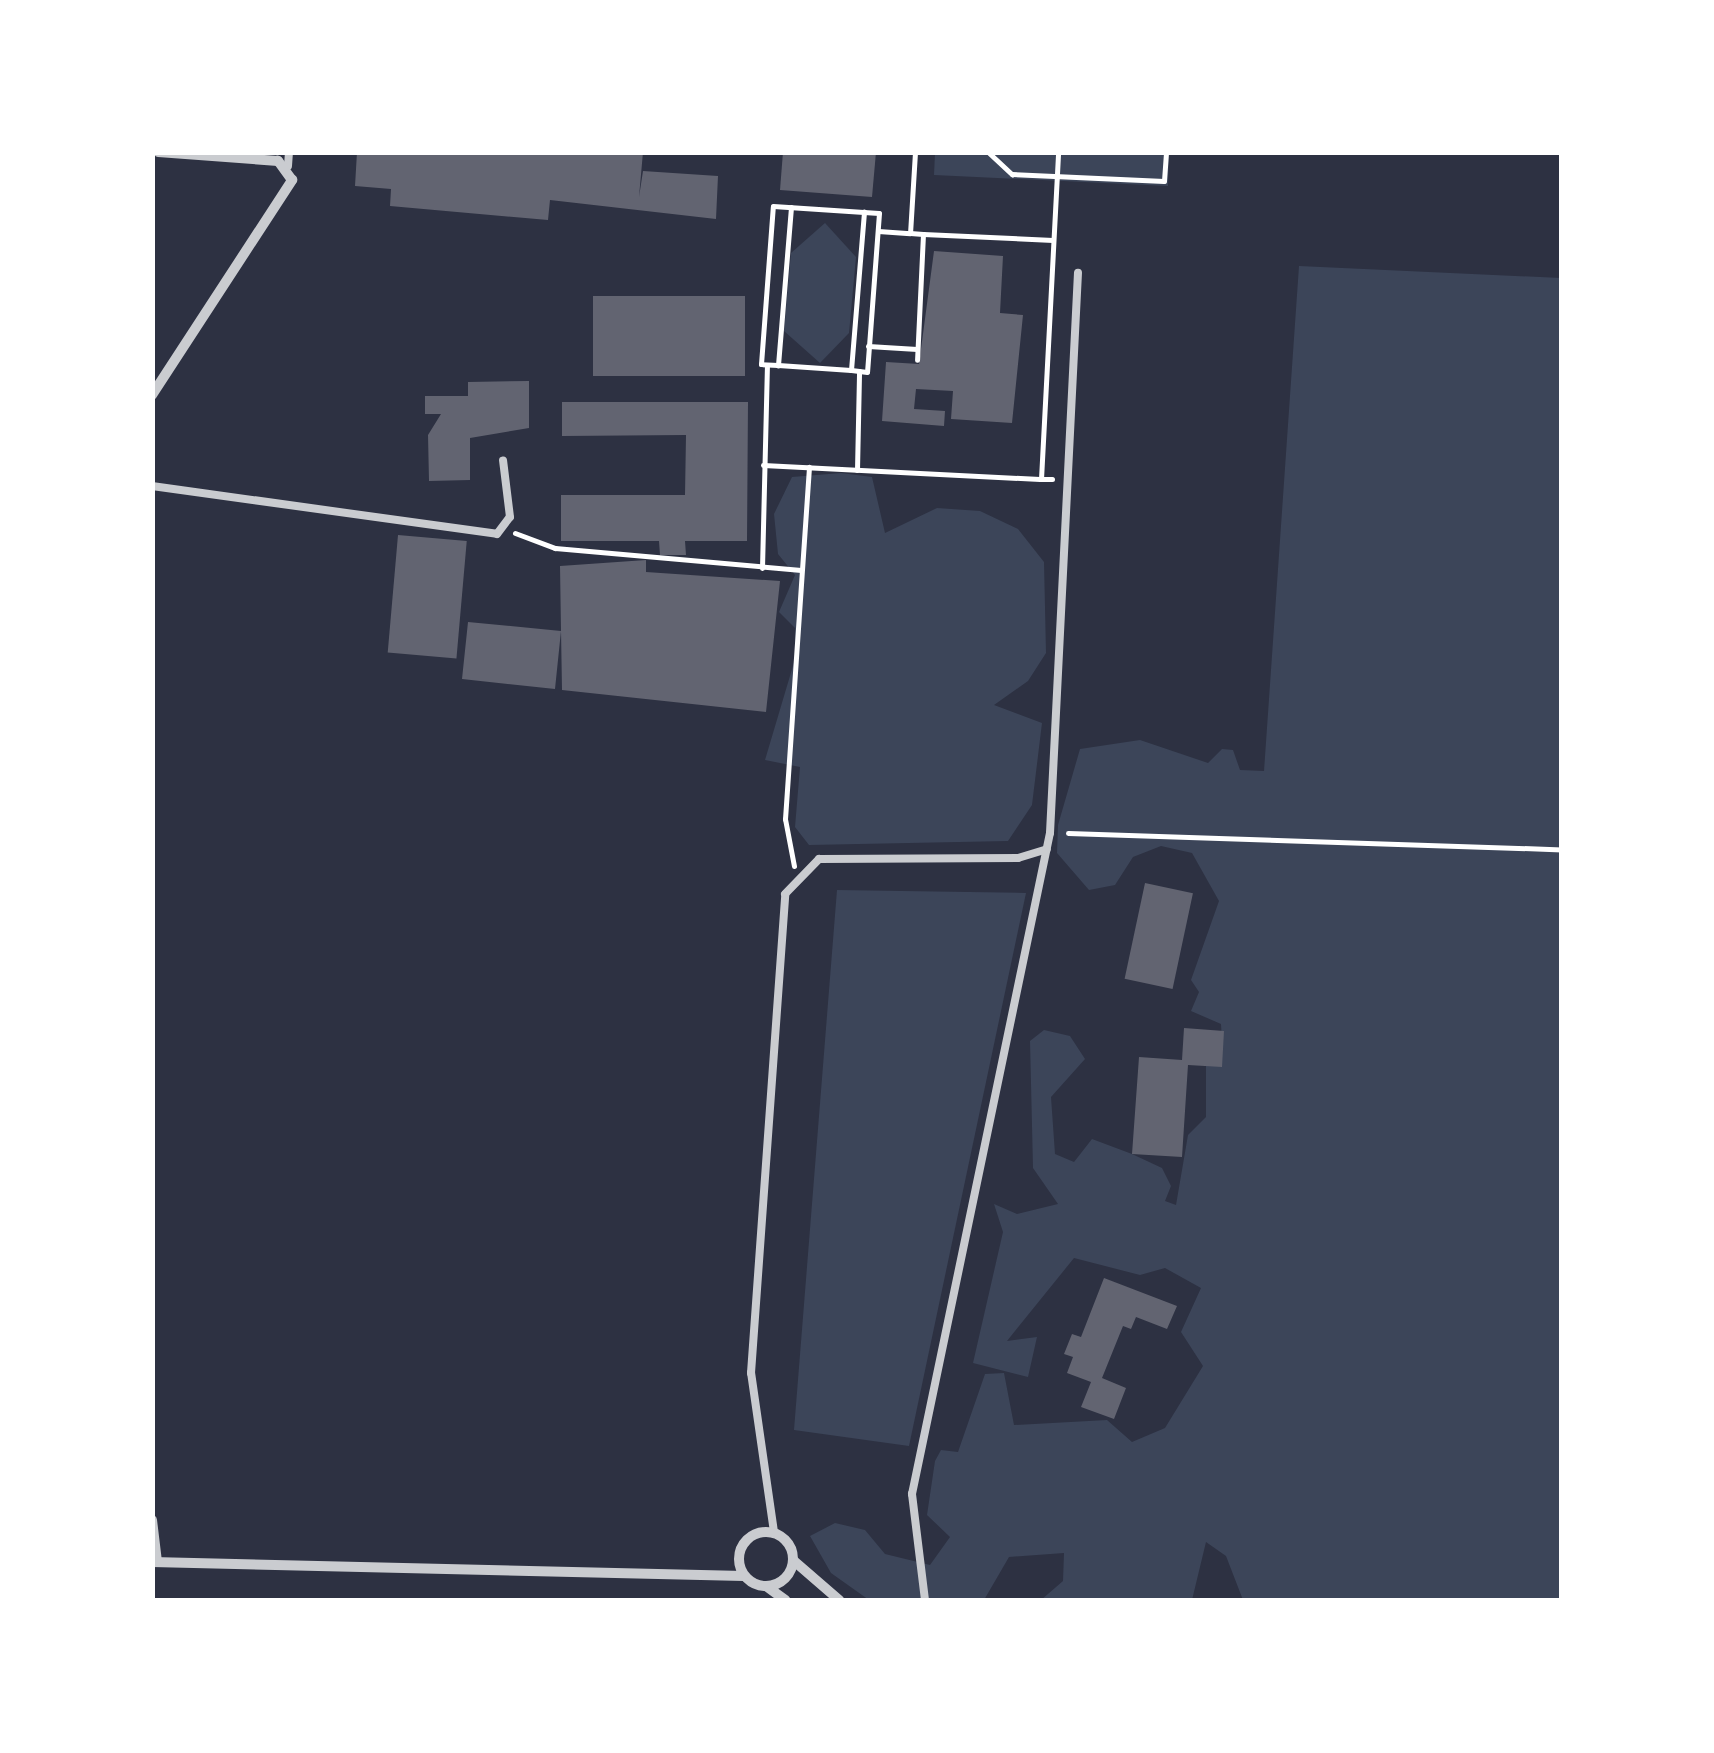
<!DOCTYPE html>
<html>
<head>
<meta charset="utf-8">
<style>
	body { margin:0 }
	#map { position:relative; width:1714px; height:1753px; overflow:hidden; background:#2d3142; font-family:Mulish,sans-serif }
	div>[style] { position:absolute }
	.green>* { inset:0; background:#3c4559 }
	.building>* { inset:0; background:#626471; transform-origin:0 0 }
	.path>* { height:5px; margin:-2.5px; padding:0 2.5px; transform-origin:2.5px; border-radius:2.5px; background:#fff }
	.service>* { height:8px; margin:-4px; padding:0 4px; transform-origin:4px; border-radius:4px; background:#caccd0 }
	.minor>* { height:10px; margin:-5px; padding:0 5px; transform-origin:5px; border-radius:5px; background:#caccd0 }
	.minor>.ring { margin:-5px; padding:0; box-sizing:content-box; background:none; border:10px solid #caccd0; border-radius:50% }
	span { translate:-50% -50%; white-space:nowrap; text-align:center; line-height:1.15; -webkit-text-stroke:10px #fff; paint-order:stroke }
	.frame { position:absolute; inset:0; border:155px solid #fff; pointer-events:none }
</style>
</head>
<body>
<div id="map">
	<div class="green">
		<i style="clip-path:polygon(935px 153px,1169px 153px,1168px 186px,934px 175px)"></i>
		<i style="clip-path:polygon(825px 223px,856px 257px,849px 333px,820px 363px,784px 331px,791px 253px)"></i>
		<i style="clip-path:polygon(1299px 266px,1561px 278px,1561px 1600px,1243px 1600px,1226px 1556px,1206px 1542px,1192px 1600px,1041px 1600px,1063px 1581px,1064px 1553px,1009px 1557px,984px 1600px,869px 1600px,831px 1573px,810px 1536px,835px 1523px,865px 1530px,885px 1554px,930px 1565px,950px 1537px,927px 1515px,935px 1461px,941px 1450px,958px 1452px,985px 1374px,1004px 1373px,1014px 1425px,1107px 1420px,1132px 1442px,1165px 1428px,1203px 1366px,1181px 1332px,1201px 1288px,1165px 1268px,1140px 1275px,1074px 1258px,1007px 1341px,1037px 1337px,1028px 1377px,973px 1363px,1003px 1232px,994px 1204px,1017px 1214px,1058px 1204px,1033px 1168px,1030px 1041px,1044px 1030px,1070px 1036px,1085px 1059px,1051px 1097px,1055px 1154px,1074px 1162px,1092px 1139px,1132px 1154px,1162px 1168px,1171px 1186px,1165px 1201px,1176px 1205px,1188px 1135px,1206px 1117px,1206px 1065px,1222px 1043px,1221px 1024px,1191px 1011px,1199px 992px,1191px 980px,1219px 901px,1192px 853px,1161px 846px,1133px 857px,1115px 885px,1089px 890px,1057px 853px,1058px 825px,1080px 749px,1140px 740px,1208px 763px,1222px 749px,1233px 750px,1240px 770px,1264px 771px)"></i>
		<i style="clip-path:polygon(841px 473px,872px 477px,885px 533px,937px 508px,980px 511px,1018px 529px,1044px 562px,1046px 653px,1028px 681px,994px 705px,1042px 723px,1032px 805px,1008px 841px,809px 845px,795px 827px,800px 767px,765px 760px,795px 659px,795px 628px,779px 612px,795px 575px,778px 554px,774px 514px,792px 477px)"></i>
		<i style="clip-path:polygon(837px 890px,1026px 893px,909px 1446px,794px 1430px)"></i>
	</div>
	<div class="building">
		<i style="clip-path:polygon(357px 152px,643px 152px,639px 197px,643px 171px,718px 176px,716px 219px,550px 200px,548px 220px,390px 206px,391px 189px,355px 186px)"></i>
		<i style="clip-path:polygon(783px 152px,876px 152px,872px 197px,780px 190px)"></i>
		<i style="clip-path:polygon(934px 251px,1003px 256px,1000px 313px,1023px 315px,1012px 423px,951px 419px,953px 391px,916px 389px,914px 409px,945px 411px,944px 426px,882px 421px,886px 362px,919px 364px)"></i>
		<i style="left:745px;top:296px;width:80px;height:152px;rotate:90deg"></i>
		<i style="clip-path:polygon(529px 381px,529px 428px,470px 438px,470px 480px,429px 481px,428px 435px,441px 414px,425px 414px,425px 396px,468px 396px,468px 382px)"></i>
		<i style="clip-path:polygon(562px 402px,748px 402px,747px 541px,685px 541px,686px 555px,660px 555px,659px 541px,561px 541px,561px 495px,685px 495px,686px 435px,562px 436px)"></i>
		<i style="left:398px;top:535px;width:69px;height:118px;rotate:5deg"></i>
		<i style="clip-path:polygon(646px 560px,646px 572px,780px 581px,766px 712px,562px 690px,561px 631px,555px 689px,462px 679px,468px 622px,561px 631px,560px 566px)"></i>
		<i style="left:1145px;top:883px;width:49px;height:98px;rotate:12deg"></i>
		<i style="clip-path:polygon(1184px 1028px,1224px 1031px,1222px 1067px,1188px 1065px,1182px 1157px,1132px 1154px,1139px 1057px,1182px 1060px)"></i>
		<i style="clip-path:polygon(1104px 1278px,1177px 1306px,1167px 1329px,1136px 1317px,1131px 1329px,1123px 1326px,1102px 1378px,1126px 1388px,1114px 1419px,1081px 1407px,1091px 1382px,1067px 1373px,1073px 1357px,1064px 1354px,1072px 1334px,1081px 1337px)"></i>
	</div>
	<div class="path">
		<i style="left:915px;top:152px;width:81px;rotate:93.5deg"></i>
		<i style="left:910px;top:233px;width:13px;rotate:4deg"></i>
		<i style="left:923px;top:234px;width:126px;rotate:92.7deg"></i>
		<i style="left:988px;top:152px;width:33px;rotate:43deg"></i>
		<i style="left:1012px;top:174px;width:152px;rotate:2.6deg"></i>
		<i style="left:1164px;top:181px;width:29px;rotate:-86deg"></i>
		<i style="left:791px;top:207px;width:159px;rotate:94.7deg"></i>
		<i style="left:778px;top:365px;width:73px;rotate:3.9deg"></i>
		<i style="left:851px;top:370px;width:159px;rotate:-85.3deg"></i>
		<i style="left:878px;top:231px;width:32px;rotate:4deg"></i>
		<i style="left:923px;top:234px;width:130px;rotate:2.6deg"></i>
		<i style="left:868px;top:346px;width:49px;rotate:3.5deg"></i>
		<i style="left:778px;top:365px;width:17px;rotate:-177deg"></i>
		<i style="left:761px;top:364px;width:158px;rotate:-85.7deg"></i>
		<i style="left:773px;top:206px;width:106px;rotate:3.8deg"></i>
		<i style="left:879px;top:213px;width:159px;rotate:94.3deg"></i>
		<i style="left:867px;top:372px;width:16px;rotate:-173deg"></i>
		<i style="left:763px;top:465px;width:277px;rotate:2.9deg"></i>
		<i style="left:857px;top:470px;width:99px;rotate:-88.8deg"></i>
		<i style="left:1052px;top:479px;width:11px;rotate:180deg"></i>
		<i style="left:1041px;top:479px;width:327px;rotate:-87deg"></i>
		<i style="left:515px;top:533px;width:43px;rotate:20.6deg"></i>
		<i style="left:555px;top:548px;width:247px;rotate:5.1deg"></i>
		<i style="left:762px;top:568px;width:202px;rotate:-88.6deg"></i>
		<i style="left:1068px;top:833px;width:494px;rotate:1.9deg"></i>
		<i style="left:794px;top:866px;width:48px;rotate:-100.8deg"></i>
		<i style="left:785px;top:819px;width:353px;rotate:-86.1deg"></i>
	</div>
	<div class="service">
		<i style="left:288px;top:166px;width:14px;rotate:-86deg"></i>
		<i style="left:152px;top:486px;width:348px;rotate:7.9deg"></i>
		<i style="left:497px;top:534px;width:21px;rotate:-53deg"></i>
		<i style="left:510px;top:517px;width:57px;rotate:-97deg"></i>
		<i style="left:774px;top:1532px;width:161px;rotate:-98.2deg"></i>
		<i style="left:751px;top:1373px;width:480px;rotate:-85.9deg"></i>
		<i style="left:785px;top:894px;width:49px;rotate:-45.8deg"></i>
		<i style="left:819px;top:859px;width:199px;rotate:-0.3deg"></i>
		<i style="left:1018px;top:858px;width:30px;rotate:-17deg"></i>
		<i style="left:925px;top:1600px;width:107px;rotate:-97deg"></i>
		<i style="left:912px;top:1494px;width:675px;rotate:-78.21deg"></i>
		<i style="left:1050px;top:833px;width:561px;rotate:-87.14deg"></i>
	</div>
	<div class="minor">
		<i style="left:152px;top:395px;width:257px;rotate:-56.9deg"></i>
		<i style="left:292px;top:180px;width:24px;rotate:-126deg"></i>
		<i style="left:278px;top:161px;width:120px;rotate:-175.7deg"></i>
		<i style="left:152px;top:1520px;width:42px;rotate:83.2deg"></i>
		<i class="ring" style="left:739px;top:1532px;width:44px;height:44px"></i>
		<i style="left:794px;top:1561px;width:60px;rotate:40.9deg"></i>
		<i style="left:152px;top:1562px;width:592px;rotate:1.35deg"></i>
		<i style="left:766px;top:1586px;width:24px;rotate:36deg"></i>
	</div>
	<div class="frame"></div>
</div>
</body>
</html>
